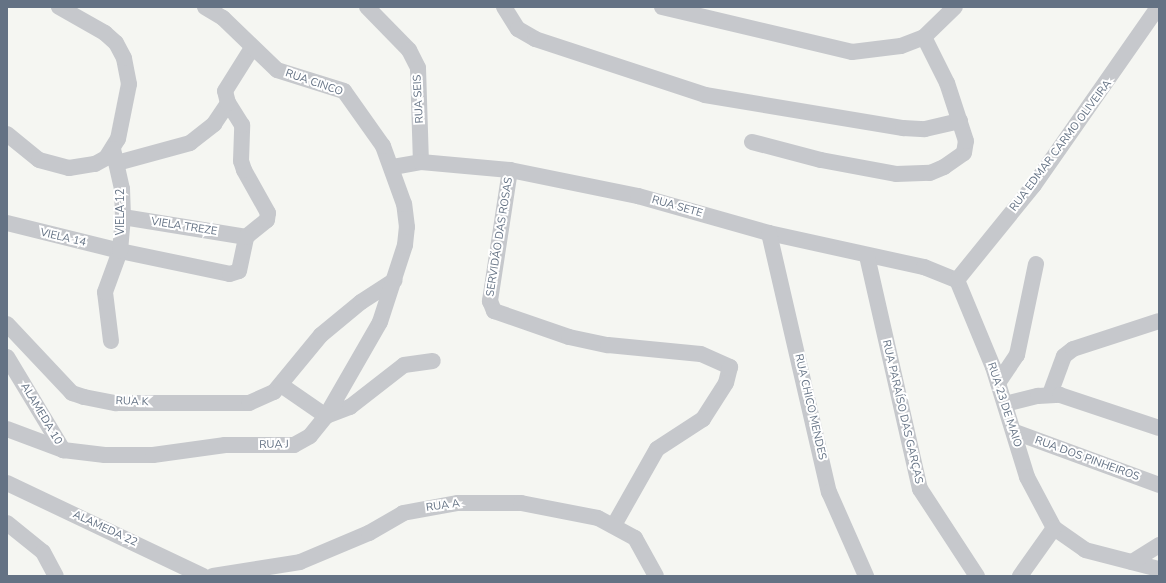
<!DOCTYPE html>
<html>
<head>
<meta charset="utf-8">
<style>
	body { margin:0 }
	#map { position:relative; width:1166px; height:583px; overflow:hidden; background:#f5f6f2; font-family:"Nunito Sans",sans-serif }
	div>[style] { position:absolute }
	.minor>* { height:16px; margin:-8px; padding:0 8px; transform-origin:8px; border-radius:8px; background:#c6c8cc }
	span { translate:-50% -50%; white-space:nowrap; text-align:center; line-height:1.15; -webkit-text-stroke:4px #fff; paint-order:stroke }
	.street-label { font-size:11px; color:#647284 }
	.frame { position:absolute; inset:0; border:8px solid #647284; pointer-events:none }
</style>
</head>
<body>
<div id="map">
	<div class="minor">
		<i style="left:367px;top:7px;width:60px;rotate:45.7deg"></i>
		<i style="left:409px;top:50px;width:20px;rotate:63deg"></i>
		<i style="left:418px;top:68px;width:94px;rotate:88.2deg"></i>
		<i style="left:504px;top:7px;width:26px;rotate:58deg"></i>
		<i style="left:518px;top:29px;width:20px;rotate:30deg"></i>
		<i style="left:535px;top:39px;width:179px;rotate:18.2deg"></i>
		<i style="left:705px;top:95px;width:201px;rotate:9.5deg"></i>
		<i style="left:903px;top:128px;width:22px;rotate:3deg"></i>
		<i style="left:925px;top:129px;width:36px;rotate:-13deg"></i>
		<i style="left:662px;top:7px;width:195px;rotate:13.3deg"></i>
		<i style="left:852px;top:52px;width:49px;rotate:-7deg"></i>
		<i style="left:901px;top:46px;width:25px;rotate:-21deg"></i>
		<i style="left:924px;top:37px;width:43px;rotate:-44.1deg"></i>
		<i style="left:7px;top:134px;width:41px;rotate:39.1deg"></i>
		<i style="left:39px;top:160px;width:31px;rotate:15deg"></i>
		<i style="left:69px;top:168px;width:26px;rotate:-9deg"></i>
		<i style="left:95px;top:164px;width:13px;rotate:-29deg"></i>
		<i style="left:106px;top:158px;width:22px;rotate:-58deg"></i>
		<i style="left:118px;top:139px;width:56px;rotate:-78.7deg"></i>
		<i style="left:129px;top:84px;width:26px;rotate:-101deg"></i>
		<i style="left:124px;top:58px;width:17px;rotate:-118deg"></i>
		<i style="left:116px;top:43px;width:15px;rotate:-138deg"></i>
		<i style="left:105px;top:33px;width:53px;rotate:-150.5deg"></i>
		<i style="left:752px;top:142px;width:71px;rotate:14.6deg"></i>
		<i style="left:821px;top:160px;width:76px;rotate:10.6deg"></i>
		<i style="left:896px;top:174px;width:34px;rotate:-2deg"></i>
		<i style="left:930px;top:173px;width:15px;rotate:-23deg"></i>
		<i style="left:944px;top:167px;width:24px;rotate:-35deg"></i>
		<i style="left:964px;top:153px;width:12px;rotate:-81deg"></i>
		<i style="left:966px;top:141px;width:61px;rotate:-108.1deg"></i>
		<i style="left:947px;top:83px;width:51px;rotate:-116.6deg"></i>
		<i style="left:117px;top:163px;width:76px;rotate:-15.3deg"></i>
		<i style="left:190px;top:143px;width:31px;rotate:-38deg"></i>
		<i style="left:214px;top:124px;width:25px;rotate:-56deg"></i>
		<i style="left:393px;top:167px;width:28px;rotate:-10deg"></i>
		<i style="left:421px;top:162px;width:89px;rotate:5.1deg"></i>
		<i style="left:510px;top:170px;width:131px;rotate:11.5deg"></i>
		<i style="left:638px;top:196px;width:136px;rotate:15.8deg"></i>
		<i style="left:769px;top:233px;width:159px;rotate:12.4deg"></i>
		<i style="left:924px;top:267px;width:35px;rotate:22deg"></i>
		<i style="left:510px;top:170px;width:133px;rotate:98.7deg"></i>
		<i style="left:490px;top:301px;width:11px;rotate:68deg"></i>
		<i style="left:494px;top:311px;width:79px;rotate:19.1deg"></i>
		<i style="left:569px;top:337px;width:40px;rotate:12deg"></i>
		<i style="left:608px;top:345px;width:93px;rotate:5.5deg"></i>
		<i style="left:701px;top:354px;width:32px;rotate:24deg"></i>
		<i style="left:730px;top:367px;width:16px;rotate:104deg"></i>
		<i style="left:726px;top:383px;width:43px;rotate:122.6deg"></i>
		<i style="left:703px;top:419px;width:55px;rotate:146.9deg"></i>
		<i style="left:657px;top:449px;width:87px;rotate:119.5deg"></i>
		<i style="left:123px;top:217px;width:125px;rotate:9.2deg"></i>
		<i style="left:7px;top:223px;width:116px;rotate:13.9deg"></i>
		<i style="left:120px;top:251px;width:112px;rotate:11.8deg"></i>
		<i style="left:230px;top:274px;width:9px;rotate:-18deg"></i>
		<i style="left:239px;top:271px;width:35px;rotate:-78deg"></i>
		<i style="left:246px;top:237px;width:27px;rotate:-39deg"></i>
		<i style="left:267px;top:220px;width:7px;rotate:-82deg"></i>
		<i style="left:268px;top:213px;width:49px;rotate:-119.2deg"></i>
		<i style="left:244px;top:170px;width:9px;rotate:-108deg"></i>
		<i style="left:241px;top:161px;width:36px;rotate:-88deg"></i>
		<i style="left:242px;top:125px;width:26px;rotate:-122deg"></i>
		<i style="left:228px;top:103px;width:12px;rotate:-104deg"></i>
		<i style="left:225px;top:91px;width:51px;rotate:-57.9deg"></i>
		<i style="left:769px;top:233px;width:266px;rotate:77deg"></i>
		<i style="left:829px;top:492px;width:92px;rotate:66.2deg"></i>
		<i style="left:867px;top:256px;width:239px;rotate:77.2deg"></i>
		<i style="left:920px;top:489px;width:104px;rotate:56.8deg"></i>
		<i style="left:957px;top:280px;width:94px;rotate:67.5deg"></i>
		<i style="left:993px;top:367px;width:115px;rotate:72.8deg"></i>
		<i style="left:1027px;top:477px;width:58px;rotate:62.1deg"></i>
		<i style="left:1054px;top:528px;width:38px;rotate:35deg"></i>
		<i style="left:1085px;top:550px;width:76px;rotate:14.4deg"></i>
		<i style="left:957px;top:280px;width:122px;rotate:-51deg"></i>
		<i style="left:1034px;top:185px;width:217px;rotate:-55.1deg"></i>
		<i style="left:7px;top:324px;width:95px;rotate:46.7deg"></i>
		<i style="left:72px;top:393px;width:13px;rotate:18deg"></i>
		<i style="left:84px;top:397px;width:33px;rotate:11deg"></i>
		<i style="left:116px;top:403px;width:133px"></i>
		<i style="left:249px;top:403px;width:27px;rotate:-24deg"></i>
		<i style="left:274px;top:392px;width:74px;rotate:-50.5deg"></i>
		<i style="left:321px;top:335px;width:52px;rotate:-39.5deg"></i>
		<i style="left:361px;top:302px;width:40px;rotate:-32.9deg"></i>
		<i style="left:111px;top:341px;width:49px;rotate:-97deg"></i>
		<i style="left:105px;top:292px;width:44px;rotate:-69.9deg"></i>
		<i style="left:120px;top:251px;width:34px;rotate:-85deg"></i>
		<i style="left:123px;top:217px;width:28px;rotate:-92deg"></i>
		<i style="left:122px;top:189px;width:41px;rotate:-102.7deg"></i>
		<i style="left:7px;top:357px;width:109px;rotate:58.9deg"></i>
		<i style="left:998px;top:383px;width:34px;rotate:-56deg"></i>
		<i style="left:1017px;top:355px;width:93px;rotate:-78.2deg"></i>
		<i style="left:281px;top:385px;width:55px;rotate:34.6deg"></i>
		<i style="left:326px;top:416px;width:26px;rotate:-21deg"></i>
		<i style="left:350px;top:407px;width:68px;rotate:-37.9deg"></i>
		<i style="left:404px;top:365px;width:29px;rotate:-8deg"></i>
		<i style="left:1050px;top:394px;width:40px;rotate:-69.8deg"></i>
		<i style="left:1064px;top:356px;width:11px;rotate:-38deg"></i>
		<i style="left:1073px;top:349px;width:90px;rotate:-18deg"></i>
		<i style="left:1005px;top:404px;width:34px;rotate:-14deg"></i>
		<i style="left:1038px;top:396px;width:22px;rotate:-3deg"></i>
		<i style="left:1060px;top:395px;width:104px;rotate:18.4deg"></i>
		<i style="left:7px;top:429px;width:60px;rotate:20.6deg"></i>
		<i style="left:63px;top:450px;width:42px;rotate:6.8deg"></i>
		<i style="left:105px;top:455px;width:48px"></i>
		<i style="left:153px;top:455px;width:73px;rotate:-7.9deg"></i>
		<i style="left:225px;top:445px;width:69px"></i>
		<i style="left:294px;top:445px;width:18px;rotate:-29deg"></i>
		<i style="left:310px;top:436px;width:26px;rotate:-51deg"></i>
		<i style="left:326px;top:416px;width:108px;rotate:-60.1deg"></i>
		<i style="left:380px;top:322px;width:81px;rotate:-72deg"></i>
		<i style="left:405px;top:245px;width:18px;rotate:-84deg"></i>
		<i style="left:407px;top:227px;width:23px;rotate:-97deg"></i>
		<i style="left:404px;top:204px;width:62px;rotate:-109.9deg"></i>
		<i style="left:383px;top:146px;width:67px;rotate:-125.3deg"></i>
		<i style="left:344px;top:91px;width:70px;rotate:-162.6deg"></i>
		<i style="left:277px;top:70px;width:75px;rotate:-136.1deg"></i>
		<i style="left:223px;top:18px;width:21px;rotate:-149deg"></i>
		<i style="left:1015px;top:432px;width:153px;rotate:20.2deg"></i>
		<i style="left:7px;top:483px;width:217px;rotate:25.4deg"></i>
		<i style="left:7px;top:523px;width:46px;rotate:38.9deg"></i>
		<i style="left:43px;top:552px;width:27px;rotate:62deg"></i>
		<i style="left:1132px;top:562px;width:32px;rotate:-32deg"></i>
		<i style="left:213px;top:576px;width:88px;rotate:-9.1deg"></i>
		<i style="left:300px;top:562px;width:75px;rotate:-22.8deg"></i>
		<i style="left:369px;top:533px;width:39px;rotate:-30deg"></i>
		<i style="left:403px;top:513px;width:56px;rotate:-10.3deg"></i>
		<i style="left:458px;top:503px;width:63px"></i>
		<i style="left:521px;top:503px;width:78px;rotate:11deg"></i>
		<i style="left:598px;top:518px;width:42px;rotate:28.4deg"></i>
		<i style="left:635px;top:538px;width:43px;rotate:61.1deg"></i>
		<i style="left:1020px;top:576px;width:59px;rotate:-54.7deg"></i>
	</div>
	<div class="street-label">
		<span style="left:314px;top:83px;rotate:19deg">RUA CINCO</span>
		<span style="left:419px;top:99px;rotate:-93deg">RUA SEIS</span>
		<span style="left:1061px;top:146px;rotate:-53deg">RUA EDMAR CARMO OLIVEIRA</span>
		<span style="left:677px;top:207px;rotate:16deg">RUA SETE</span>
		<span style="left:121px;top:212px;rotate:-90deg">VIELA 12</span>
		<span style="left:184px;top:227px;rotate:9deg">VIELA TREZE</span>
		<span style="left:500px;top:237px;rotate:-81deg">SERVIDÃO DAS ROSAS</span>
		<span style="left:63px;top:238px;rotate:13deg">VIELA 14</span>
		<span style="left:132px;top:402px;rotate:2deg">RUA K</span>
		<span style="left:1004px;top:405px;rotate:72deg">RUA 23 DE MAIO</span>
		<span style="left:810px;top:407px;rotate:77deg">RUA CHICO MENDES</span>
		<span style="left:902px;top:412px;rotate:77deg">RUA PARAÍSO DAS GARÇAS</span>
		<span style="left:41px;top:414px;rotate:59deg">ALAMEDA 10</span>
		<span style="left:274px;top:445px;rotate:-1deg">RUA J</span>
		<span style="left:1087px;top:459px;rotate:20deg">RUA DOS PINHEIROS</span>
		<span style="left:443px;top:506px;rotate:-8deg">RUA A</span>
		<span style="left:105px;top:529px;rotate:25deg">ALAMEDA 22</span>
	</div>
	<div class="frame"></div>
</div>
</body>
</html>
